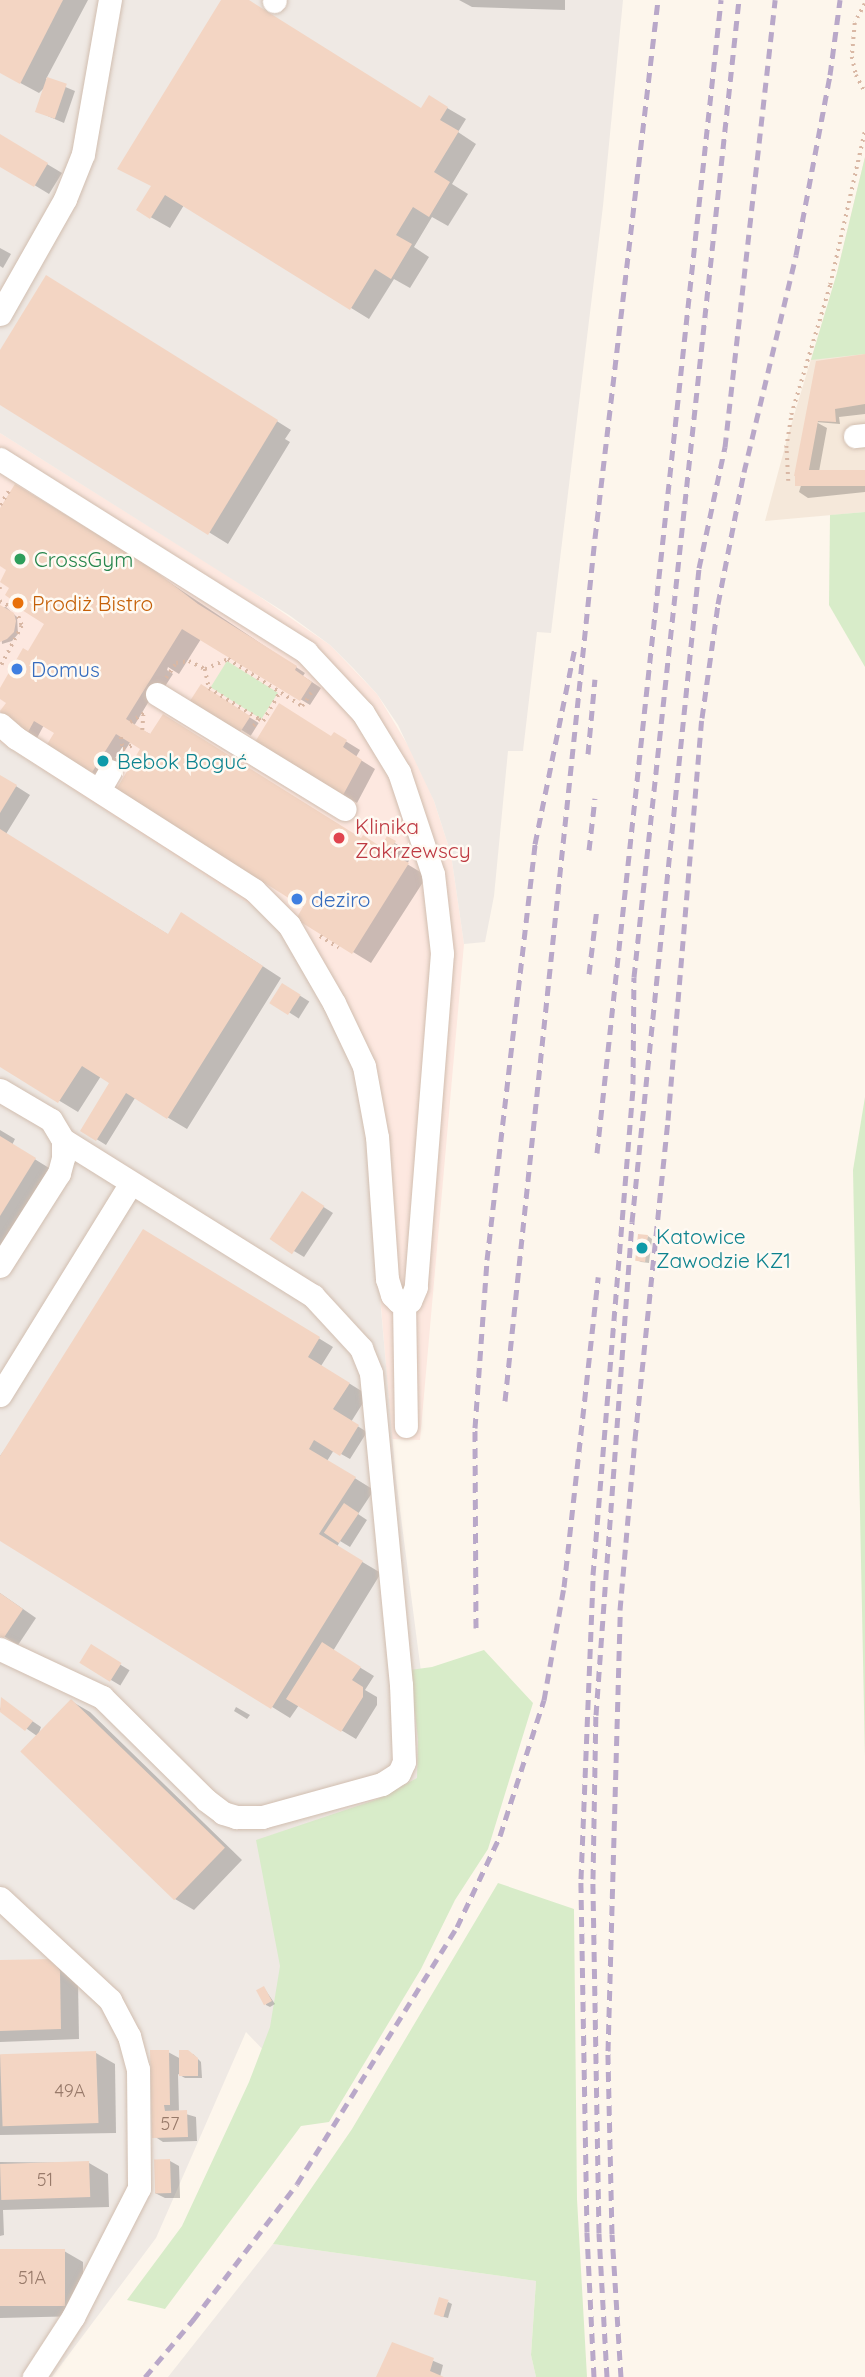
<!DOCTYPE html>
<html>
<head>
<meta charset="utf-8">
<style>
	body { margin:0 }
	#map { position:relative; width:865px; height:2377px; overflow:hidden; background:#fdf6ec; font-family:Quicksand,sans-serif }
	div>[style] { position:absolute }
	.residential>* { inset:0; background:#f5e8da }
	.commercial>* { inset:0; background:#fde8e0 }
	.industrial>* { inset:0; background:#efe9e4 }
	.green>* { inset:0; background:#d8ecc9; transform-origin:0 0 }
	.shadow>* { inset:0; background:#0003; transform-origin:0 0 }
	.building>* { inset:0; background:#f3d5c3; transform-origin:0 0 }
	.path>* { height:3.5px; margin-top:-1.75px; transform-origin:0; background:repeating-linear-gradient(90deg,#d9b8a5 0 2px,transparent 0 7px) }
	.roads { filter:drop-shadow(0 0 2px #d1beb0) drop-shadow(0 0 2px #d1beb0) }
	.minor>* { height:23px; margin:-11.5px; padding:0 11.5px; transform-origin:11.5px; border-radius:11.5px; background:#fff }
	.rail>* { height:5px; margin-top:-2.5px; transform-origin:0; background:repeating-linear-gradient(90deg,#b9a8c9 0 10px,transparent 0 17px) }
	.dots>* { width:19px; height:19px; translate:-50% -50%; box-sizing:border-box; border:4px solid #fffaf3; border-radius:50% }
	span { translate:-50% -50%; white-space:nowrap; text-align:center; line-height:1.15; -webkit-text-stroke:5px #fffaf3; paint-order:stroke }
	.number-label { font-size:18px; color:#987a6a }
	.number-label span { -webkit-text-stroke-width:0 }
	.leisure-label { font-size:21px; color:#27864d }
	.left { translate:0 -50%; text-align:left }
	.food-label { font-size:21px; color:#c56008 }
	.shop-label { font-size:21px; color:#366cbe }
	.culture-label { font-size:21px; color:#0d838f }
	.health-label { font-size:21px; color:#be3a42 }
</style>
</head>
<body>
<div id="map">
	<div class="residential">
		<i style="clip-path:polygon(865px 157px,865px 512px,765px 521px,789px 432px,837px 273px)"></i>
	</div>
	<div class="commercial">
		<i style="clip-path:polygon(0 433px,244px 586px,330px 645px,377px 694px,415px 757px,434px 801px,451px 854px,464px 944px,420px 1440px,392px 1439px,380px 1294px,40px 768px,0 742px)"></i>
	</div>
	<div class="industrial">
		<i style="clip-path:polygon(0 0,623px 0,603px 206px,551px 633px,537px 632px,523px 751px,508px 751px,494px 896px,485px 942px,464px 944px,451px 854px,434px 801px,398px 725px,377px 694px,354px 669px,330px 645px,289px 615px,0 433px)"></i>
		<i style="clip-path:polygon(0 742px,260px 911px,300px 953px,361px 1082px,396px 1479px,430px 1741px,313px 2102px,246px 2032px,156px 2238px,52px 2377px,0 2377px)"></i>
		<i style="clip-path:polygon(273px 2244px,536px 2281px,531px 2355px,536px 2377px,168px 2377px)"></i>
	</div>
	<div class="green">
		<i style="clip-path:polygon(865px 157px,865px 354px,811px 360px,837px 273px)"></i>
		<i style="clip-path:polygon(865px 512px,865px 667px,829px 605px,830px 515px)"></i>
		<i style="left:227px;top:661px;width:60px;height:31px;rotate:32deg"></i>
		<i style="clip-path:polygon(865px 1097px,865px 1757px,853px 1170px)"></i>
		<i style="clip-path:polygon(484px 1650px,533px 1703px,488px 1849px,455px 1900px,421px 1969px,329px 2122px,301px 2126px,165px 2309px,127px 2300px,182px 2226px,249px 2082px,270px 2027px,280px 1966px,256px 1840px,378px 1799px,417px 1778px,418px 1739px,410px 1670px,432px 1667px)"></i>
		<i style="clip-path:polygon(498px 1883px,574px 1909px,577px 2199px,587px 2377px,536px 2377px,531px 2355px,536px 2281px,273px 2244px,352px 2129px)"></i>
	</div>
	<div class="shadow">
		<i style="clip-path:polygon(0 0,88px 0,46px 79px,75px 91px,64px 123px,36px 111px,45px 87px,39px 93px,0 72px)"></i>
		<i style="clip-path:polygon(223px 0,247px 0,422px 110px,430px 98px,466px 119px,458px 132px,476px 144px,452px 184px,468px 194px,448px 226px,432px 217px,414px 247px,429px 257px,410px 288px,394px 279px,369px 319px,184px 205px,170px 228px,138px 210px,153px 186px)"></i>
		<i style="clip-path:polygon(459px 0,565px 0,565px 10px,472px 7px)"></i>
		<i style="clip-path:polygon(0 136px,62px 173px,49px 194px,0 164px)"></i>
		<i style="clip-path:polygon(0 248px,11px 254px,3px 268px,0 266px)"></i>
		<i style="clip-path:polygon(61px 286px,291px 430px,285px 439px,290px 442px,228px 544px,0 403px,0 353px)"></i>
		<i style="clip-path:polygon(865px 356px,865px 414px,839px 417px,840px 424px,816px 422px,827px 428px,818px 477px,865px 472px,865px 492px,808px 498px,799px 492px,803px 479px,795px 475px,818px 363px)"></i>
		<i style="clip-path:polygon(0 512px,154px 572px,305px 673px,303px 676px,321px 688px,310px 705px,201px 639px,179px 674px,168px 667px,167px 670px,173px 674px,160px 694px,155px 691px,134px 726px,382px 849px,388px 839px,413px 854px,407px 864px,427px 876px,371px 963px,353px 952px,143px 748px,131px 741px,106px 780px,92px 772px,57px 733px,44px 725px,37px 738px,10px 721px,18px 712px,0 697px,0 691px,29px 654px,46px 623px,12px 588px,9px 569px,0 564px)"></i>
		<i style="clip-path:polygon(6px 607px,17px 617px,18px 634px,12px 641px,2px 644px,0 608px)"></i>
		<i style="left:201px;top:687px;width:68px;height:15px;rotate:32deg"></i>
		<i style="clip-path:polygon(334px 734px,360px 750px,356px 757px,375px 769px,357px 803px,343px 795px,332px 738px)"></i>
		<i style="clip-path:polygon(0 776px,30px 795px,6px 834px,169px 935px,182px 914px,281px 978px,187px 1129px,135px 1098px,106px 1145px,82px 1130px,121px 1092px,101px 1076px,78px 1112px,0 1065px)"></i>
		<i style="left:283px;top:985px;width:31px;height:20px;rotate:32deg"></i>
		<i style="clip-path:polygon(0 1130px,15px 1139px,12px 1145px,49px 1168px,0 1257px)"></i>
		<i style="clip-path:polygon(311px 1199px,333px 1213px,304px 1257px,274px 1239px)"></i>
		<i style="clip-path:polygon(648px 1236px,652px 1239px,649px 1263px,641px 1262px,637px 1260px)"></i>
		<i style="clip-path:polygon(158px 1239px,333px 1347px,321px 1366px,368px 1395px,351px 1422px,367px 1432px,350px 1459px,334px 1450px,327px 1461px,374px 1490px,358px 1514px,367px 1520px,350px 1547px,340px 1541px,337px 1547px,381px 1573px,333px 1651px,374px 1676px,365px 1690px,377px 1697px,377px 1705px,356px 1739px,299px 1705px,290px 1718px,0 1539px,0 1456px)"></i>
		<i style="clip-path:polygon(0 1593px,36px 1618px,18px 1645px,0 1634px)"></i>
		<i style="left:91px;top:1647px;width:45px;height:18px;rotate:31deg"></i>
		<i style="clip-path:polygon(3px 1701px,41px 1727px,38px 1735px,71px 1701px,90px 1712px,242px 1860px,194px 1910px,175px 1899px,37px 1736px,0 1710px)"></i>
		<i style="clip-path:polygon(236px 1707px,250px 1715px,247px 1719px,234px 1711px)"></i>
		<i style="clip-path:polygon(53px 1961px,78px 1983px,79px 2039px,0 2042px,0 1962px)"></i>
		<i style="clip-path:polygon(264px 1988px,275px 2004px,270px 2007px,266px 2005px)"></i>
		<i style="clip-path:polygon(168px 2052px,181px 2059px,193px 2054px,201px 2062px,202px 2078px,185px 2078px,178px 2074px,179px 2112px,196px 2117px,197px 2141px,163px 2142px,154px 2136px)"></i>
		<i style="clip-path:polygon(96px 2053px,115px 2064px,116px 2133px,0 2135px,0 2055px)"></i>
		<i style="clip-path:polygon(170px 2161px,179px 2166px,180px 2198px,165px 2198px,155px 2193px)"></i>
		<i style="clip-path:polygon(0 2162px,89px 2163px,108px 2174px,109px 2207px,3px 2210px,4px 2235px,0 2236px)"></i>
		<i style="clip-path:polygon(64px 2251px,83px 2262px,83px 2316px,0 2318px,0 2252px)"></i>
		<i style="clip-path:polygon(448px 2302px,452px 2304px,448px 2318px,440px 2316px)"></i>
		<i style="clip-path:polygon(393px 2344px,443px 2365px,440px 2377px,378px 2377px)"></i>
	</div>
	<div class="building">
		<i style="clip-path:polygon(0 0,63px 0,20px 84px,0 73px)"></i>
		<i style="clip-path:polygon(221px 0,249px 0,421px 108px,429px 95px,448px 107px,440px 120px,459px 131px,434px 172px,450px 182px,429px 217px,413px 207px,396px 235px,412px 244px,391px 279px,375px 269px,350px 310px,165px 195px,150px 219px,136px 210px,151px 186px,117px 169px)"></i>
		<i style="left:47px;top:77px;width:21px;height:37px;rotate:19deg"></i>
		<i style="clip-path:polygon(0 134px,48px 163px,34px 187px,0 167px)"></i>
		<i style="clip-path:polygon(46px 275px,278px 420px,208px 535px,0 405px,0 350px)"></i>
		<i style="clip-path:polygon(865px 354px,865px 404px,835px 409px,836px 422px,818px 421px,808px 475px,794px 476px,816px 361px)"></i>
		<i style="left:865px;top:470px;width:16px;height:70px;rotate:90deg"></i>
		<i style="clip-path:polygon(15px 484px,146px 564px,198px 604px,297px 666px,295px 670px,312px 682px,300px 701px,182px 629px,126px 719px,150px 734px,163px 714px,361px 838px,363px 835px,381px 847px,387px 836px,396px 841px,389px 852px,409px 863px,352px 954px,296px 919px,303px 907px,116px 790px,140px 749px,116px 734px,91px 774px,46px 746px,54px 733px,34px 721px,27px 734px,8px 722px,0 711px,6px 703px,0 699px,0 688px,23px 648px,28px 651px,44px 624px,11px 603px,12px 600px,5px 595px,9px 588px,0 582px,6px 570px,0 566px,0 508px)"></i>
		<i style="clip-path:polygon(0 605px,14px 613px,16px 621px,14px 632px,7px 639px,0 642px)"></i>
		<i style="left:201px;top:684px;width:59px;height:20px;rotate:33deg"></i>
		<i style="clip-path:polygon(279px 703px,331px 736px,334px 732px,347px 740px,343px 747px,362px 760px,342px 797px,255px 742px)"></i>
		<i style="clip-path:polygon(0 775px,17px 785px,0 813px)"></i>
		<i style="clip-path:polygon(0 829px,168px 934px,181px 912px,263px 966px,167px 1119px,126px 1093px,96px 1141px,80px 1131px,109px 1083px,82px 1066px,58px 1103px,0 1067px)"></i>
		<i style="left:282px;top:983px;width:22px;height:24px;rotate:32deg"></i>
		<i style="clip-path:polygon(0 1136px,36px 1158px,0 1216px)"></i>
		<i style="left:302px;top:1191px;width:27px;height:58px;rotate:34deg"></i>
		<i style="clip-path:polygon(143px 1229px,320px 1337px,308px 1357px,350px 1383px,333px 1409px,359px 1425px,340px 1456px,314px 1440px,309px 1449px,356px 1477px,319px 1534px,363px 1561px,271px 1709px,0 1541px,0 1456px)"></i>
		<i style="left:638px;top:1234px;width:10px;height:27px;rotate:6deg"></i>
		<i style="left:344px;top:1503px;width:18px;height:36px;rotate:34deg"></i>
		<i style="clip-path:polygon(0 1593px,23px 1609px,3px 1639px,0 1636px)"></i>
		<i style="clip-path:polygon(322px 1642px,361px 1667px,352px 1680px,363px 1687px,363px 1697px,341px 1732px,286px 1699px)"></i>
		<i style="left:91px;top:1644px;width:36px;height:22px;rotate:32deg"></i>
		<i style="clip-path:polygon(1px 1697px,33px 1721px,25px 1731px,0 1712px)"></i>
		<i style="left:71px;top:1699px;width:214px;height:73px;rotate:44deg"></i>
		<i style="clip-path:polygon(53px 1959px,60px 1971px,61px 2029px,0 2031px,0 1960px)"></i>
		<i style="left:264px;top:1986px;width:17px;height:9px;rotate:62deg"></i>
		<i style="clip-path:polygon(150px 2050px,169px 2050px,170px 2105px,164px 2105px,165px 2111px,187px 2110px,188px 2137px,152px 2138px)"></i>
		<i style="clip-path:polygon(179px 2050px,188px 2050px,198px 2058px,198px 2076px,179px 2076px)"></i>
		<i style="left:96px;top:2051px;width:72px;height:96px;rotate:88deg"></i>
		<i style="left:170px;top:2159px;width:34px;height:16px;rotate:88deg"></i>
		<i style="left:89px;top:2161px;width:36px;height:89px;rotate:88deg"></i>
		<i style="left:65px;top:2249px;width:57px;height:65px;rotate:90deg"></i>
		<i style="left:439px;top:2297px;width:10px;height:18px;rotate:17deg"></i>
		<i style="clip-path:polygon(392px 2342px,434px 2358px,430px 2371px,444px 2377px,376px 2377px)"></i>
	</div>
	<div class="path">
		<i style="left:865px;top:4px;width:21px;rotate:118deg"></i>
		<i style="left:855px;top:23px;width:34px;rotate:95deg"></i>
		<i style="left:852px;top:57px;width:18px;rotate:77deg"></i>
		<i style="left:856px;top:75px;width:19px;rotate:62deg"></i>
		<i style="left:788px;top:481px;width:33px;rotate:-93deg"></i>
		<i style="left:786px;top:448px;width:33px;rotate:-81deg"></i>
		<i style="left:791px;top:415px;width:136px;rotate:-73.3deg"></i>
		<i style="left:830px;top:285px;width:159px;rotate:-77.3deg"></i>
		<i style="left:0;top:505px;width:19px;rotate:-58deg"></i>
		<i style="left:0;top:587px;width:5px;rotate:90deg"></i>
		<i style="left:0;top:601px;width:18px;rotate:29deg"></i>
		<i style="left:16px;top:610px;width:17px;rotate:69deg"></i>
		<i style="left:22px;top:626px;width:47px;rotate:117.6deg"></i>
		<i style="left:205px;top:669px;width:25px;rotate:-23deg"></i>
		<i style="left:228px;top:659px;width:88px;rotate:32.4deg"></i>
		<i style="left:302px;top:706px;width:19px;rotate:-55deg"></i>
		<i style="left:166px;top:678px;width:18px;rotate:-56deg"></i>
		<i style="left:176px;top:663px;width:13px;rotate:-9deg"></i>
		<i style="left:189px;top:661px;width:18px;rotate:27deg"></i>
		<i style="left:205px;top:669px;width:19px;rotate:78deg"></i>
		<i style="left:209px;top:688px;width:59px;rotate:31.8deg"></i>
		<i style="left:259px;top:719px;width:11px;rotate:124deg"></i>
		<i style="left:259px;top:719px;width:4px;rotate:27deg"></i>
		<i style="left:263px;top:721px;width:34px;rotate:-60deg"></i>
		<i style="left:130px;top:722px;width:19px;rotate:-32deg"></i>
		<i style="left:142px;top:730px;width:15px;rotate:-86deg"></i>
		<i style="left:121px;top:737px;width:12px;rotate:81deg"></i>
		<i style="left:119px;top:755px;width:7px;rotate:-56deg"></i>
		<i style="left:123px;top:749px;width:11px;rotate:-22deg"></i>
		<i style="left:320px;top:936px;width:22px;rotate:32deg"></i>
	</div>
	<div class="roads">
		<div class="minor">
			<i style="left:274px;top:1px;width:1px;rotate:-45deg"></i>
			<i style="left:0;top:314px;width:132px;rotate:-60.5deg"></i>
			<i style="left:65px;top:199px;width:48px;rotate:-68.2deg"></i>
			<i style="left:83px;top:154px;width:156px;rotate:-80.1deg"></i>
			<i style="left:855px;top:436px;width:10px;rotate:-6deg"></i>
			<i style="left:0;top:459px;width:362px;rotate:32.2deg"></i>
			<i style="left:306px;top:652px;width:83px;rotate:46.9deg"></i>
			<i style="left:363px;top:713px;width:69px;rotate:58.6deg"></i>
			<i style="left:399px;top:772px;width:108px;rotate:71.6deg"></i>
			<i style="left:433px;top:874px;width:80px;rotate:83.5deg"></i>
			<i style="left:442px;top:953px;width:335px;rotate:94.5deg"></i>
			<i style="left:416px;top:1287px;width:15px;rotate:113deg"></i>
			<i style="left:410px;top:1301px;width:12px;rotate:180deg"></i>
			<i style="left:398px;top:1301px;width:8px;rotate:-135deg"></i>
			<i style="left:392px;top:1295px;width:17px;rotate:-107deg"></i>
			<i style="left:387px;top:1279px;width:142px;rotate:-94deg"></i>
			<i style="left:377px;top:1137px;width:72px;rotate:-100.4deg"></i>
			<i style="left:364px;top:1066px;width:70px;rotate:-115.5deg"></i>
			<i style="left:334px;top:1003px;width:90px;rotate:-120deg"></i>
			<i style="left:289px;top:925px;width:49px;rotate:-135deg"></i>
			<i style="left:254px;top:890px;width:282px;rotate:-147.4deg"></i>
			<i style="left:16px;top:738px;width:21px;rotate:-139deg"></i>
			<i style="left:157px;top:694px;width:220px;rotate:31.5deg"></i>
			<i style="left:99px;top:790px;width:22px;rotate:-60deg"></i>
			<i style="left:0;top:1090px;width:59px;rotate:30.5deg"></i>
			<i style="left:51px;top:1120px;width:23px;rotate:59deg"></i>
			<i style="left:63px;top:1140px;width:18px;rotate:90deg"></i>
			<i style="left:63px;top:1158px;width:16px;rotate:105deg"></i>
			<i style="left:59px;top:1173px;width:110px;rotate:122.4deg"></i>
			<i style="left:404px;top:1302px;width:124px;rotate:89.1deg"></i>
			<i style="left:0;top:1395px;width:249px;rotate:-58.3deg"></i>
			<i style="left:0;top:1649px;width:113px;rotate:25.2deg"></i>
			<i style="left:102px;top:1697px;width:146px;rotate:44.7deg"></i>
			<i style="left:206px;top:1800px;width:21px;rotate:37deg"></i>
			<i style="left:223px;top:1813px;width:14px;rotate:17deg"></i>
			<i style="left:236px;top:1817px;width:26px"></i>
			<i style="left:262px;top:1817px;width:124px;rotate:-15.4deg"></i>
			<i style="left:382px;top:1784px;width:20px;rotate:-33deg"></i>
			<i style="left:399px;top:1773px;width:12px;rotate:-66deg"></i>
			<i style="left:404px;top:1762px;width:77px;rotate:-92.2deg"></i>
			<i style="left:401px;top:1685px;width:313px;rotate:-95.5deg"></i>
			<i style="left:371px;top:1373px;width:27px;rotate:-112deg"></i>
			<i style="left:361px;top:1348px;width:71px;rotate:-132.7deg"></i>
			<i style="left:313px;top:1296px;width:295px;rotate:-148deg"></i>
			<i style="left:0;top:1898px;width:150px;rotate:42.8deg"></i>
			<i style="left:110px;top:2000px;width:41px;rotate:62.2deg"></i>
			<i style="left:129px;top:2036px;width:34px;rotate:75deg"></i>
			<i style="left:138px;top:2069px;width:119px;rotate:89.5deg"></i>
			<i style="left:139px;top:2188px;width:145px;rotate:117.1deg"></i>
			<i style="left:73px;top:2317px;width:72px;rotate:123deg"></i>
		</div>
	</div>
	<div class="rail">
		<i style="left:588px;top:754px;width:75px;rotate:-84.7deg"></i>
		<i style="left:589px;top:850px;width:52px;rotate:-83.4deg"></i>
		<i style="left:589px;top:974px;width:66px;rotate:-83.1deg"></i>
		<i style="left:597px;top:1153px;width:1160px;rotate:-83.86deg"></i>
		<i style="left:505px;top:1401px;width:868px;rotate:-84.05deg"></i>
		<i style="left:595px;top:538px;width:542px;rotate:-83.32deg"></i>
		<i style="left:476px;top:1628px;width:200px;rotate:-90.3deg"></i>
		<i style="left:475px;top:1428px;width:168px;rotate:-85.9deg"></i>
		<i style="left:487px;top:1260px;width:419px;rotate:-83.4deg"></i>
		<i style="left:535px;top:844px;width:200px;rotate:-78.5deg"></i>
		<i style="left:145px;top:2377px;width:75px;rotate:-49.9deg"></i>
		<i style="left:193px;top:2320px;width:171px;rotate:-52.6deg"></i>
		<i style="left:297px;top:2184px;width:303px;rotate:-58.1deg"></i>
		<i style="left:457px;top:1927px;width:101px;rotate:-64.7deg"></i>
		<i style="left:500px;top:1836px;width:143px;rotate:-72.1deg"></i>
		<i style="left:544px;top:1700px;width:115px;rotate:-80deg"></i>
		<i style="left:564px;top:1587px;width:312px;rotate:-83.7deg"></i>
		<i style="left:594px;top:2377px;width:145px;rotate:-92.8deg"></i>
		<i style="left:587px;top:2232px;width:353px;rotate:-91deg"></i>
		<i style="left:581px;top:1879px;width:304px;rotate:-87.7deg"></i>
		<i style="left:593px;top:1575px;width:493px;rotate:-85.3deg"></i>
		<i style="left:633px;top:1084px;width:107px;rotate:-89.5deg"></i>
		<i style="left:634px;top:977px;width:983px;rotate:-83.87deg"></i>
		<i style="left:607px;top:2377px;width:144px;rotate:-93.2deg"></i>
		<i style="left:599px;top:2233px;width:354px;rotate:-91deg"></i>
		<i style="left:593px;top:1879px;width:164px;rotate:-89deg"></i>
		<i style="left:596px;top:1715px;width:152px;rotate:-85.9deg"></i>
		<i style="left:607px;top:1563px;width:342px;rotate:-85.8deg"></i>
		<i style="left:632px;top:1222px;width:657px;rotate:-84.15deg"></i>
		<i style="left:699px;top:568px;width:124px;rotate:-77.9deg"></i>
		<i style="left:725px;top:447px;width:450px;rotate:-83.6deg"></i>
		<i style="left:621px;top:2377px;width:143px;rotate:-93.6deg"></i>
		<i style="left:612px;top:2234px;width:183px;rotate:-91.3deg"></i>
		<i style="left:608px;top:2051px;width:441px;rotate:-88.4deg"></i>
		<i style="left:620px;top:1610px;width:172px;rotate:-85deg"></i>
		<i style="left:635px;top:1439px;width:321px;rotate:-84.1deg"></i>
		<i style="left:668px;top:1120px;width:403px;rotate:-85.2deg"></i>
		<i style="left:702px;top:718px;width:115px;rotate:-82deg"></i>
		<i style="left:718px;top:604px;width:135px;rotate:-78.9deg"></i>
		<i style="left:744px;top:472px;width:223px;rotate:-76.5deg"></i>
		<i style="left:796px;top:255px;width:183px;rotate:-79.3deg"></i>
		<i style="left:830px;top:75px;width:76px;rotate:-82.4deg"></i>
	</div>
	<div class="dots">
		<i style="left:20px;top:559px;background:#2e9e5b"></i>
		<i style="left:18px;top:603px;background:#e8710a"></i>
		<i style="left:17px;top:669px;background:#3f7fe0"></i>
		<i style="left:103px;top:761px;background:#0f9aa8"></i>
		<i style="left:339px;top:838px;background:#e0444e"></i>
		<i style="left:297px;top:899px;background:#3f7fe0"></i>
		<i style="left:642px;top:1248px;background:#0f9aa8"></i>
	</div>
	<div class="number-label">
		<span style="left:70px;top:2091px">49A</span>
		<span style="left:170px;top:2124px">57</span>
		<span style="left:45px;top:2180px">51</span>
		<span style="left:32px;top:2278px">51A</span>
	</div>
	<div class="leisure-label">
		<span class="left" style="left:34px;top:559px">CrossGym</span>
	</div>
	<div class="food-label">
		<span class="left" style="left:32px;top:603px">Prodiż Bistro</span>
	</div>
	<div class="shop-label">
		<span class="left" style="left:31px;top:669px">Domus</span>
		<span class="left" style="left:311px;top:899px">deziro</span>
	</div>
	<div class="culture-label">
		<span class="left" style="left:117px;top:761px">Bebok Boguć</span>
		<span class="left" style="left:656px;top:1248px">Katowice<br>Zawodzie KZ1</span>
	</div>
	<div class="health-label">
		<span class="left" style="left:355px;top:838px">Klinika<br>Zakrzewscy</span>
	</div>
</div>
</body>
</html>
